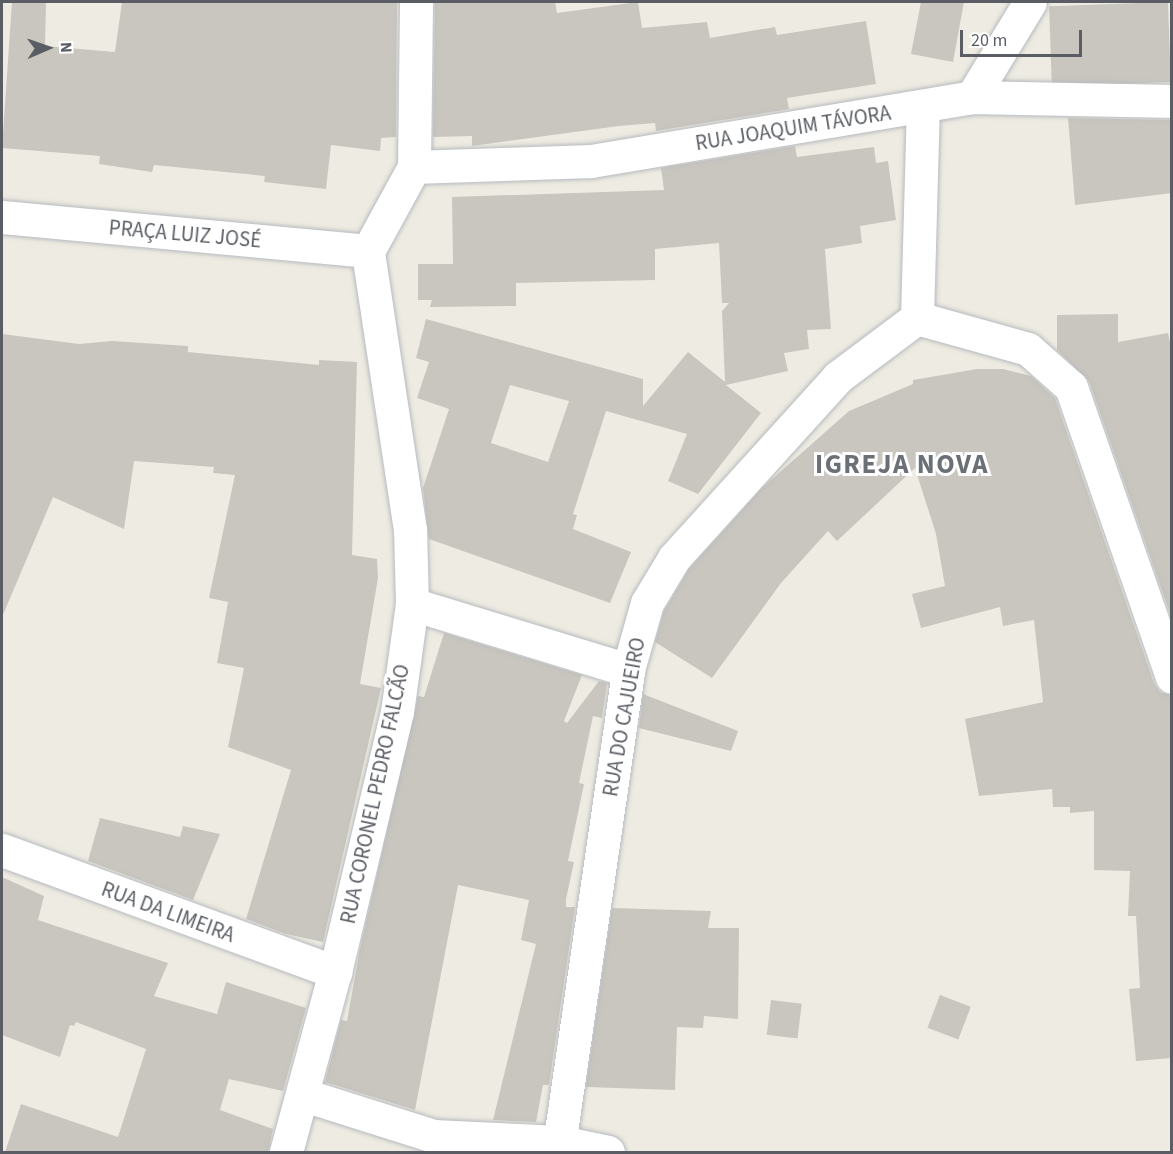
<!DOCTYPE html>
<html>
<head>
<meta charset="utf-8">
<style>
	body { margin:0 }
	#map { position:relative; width:1173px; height:1154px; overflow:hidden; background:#eeece2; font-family:"Source Sans 3",sans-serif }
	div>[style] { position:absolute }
	.building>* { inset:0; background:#c9c6bf; transform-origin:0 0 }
	.roads { filter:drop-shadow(0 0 2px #b7babf) drop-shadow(0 0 2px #b7babf) }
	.minor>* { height:33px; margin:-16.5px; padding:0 16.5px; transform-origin:16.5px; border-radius:16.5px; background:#fff }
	span { translate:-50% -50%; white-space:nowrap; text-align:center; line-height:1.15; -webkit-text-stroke:6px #fff; paint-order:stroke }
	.street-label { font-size:21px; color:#5a5e64 }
	.district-label { font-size:27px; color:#6b7076; font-weight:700; letter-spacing:1.5px }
	.frame { position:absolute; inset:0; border:3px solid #5a5e64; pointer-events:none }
	.north { position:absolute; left:18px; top:18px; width:60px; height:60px; -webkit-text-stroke:4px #fff; paint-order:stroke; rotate:88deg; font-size:16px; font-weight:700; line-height:24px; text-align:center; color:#5a5e64 }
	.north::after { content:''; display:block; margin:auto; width:21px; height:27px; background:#5a5e64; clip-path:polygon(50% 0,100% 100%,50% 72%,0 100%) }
	.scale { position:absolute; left:960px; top:30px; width:122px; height:27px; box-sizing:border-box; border:3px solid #5a5e64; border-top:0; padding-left:8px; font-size:18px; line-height:21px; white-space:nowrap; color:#5a5e64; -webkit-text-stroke:4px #fff; paint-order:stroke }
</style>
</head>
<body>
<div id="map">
	<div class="building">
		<i style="clip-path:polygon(12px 2px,46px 2px,45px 46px,115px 52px,122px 2px,397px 2px,396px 137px,381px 138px,380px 151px,331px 145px,326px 189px,264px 182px,265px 176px,154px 165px,152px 172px,99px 164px,100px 156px,2px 148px)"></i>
		<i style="clip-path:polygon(435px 2px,555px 2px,557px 13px,638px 2px,642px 28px,707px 22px,710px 38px,775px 27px,777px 35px,866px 21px,876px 84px,787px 98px,789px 109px,656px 131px,655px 123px,619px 126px,472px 146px,472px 136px,433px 137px)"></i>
		<i style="clip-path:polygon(921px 2px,964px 2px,953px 62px,911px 54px)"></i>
		<i style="left:1168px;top:2px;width:80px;height:119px;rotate:88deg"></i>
		<i style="clip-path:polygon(1068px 118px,1172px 120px,1172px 193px,1075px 205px)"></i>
		<i style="clip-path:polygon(evenodd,795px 146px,797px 157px,874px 147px,876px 163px,888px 161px,896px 220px,860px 226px,862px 243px,825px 249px,831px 329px,807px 330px,809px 349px,784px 353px,788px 371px,726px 385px,761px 413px,698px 494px,668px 481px,687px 434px,606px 411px,573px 514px,577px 515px,573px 529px,631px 552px,610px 603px,429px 539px,423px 488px,449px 409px,417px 398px,429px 362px,416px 358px,426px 319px,643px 379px,643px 406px,688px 352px,725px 382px,722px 311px,729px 303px,722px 303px,719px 243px,655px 249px,655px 280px,516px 283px,516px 306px,430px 307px,432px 300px,418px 300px,418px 264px,453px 264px,452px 197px,664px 190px,661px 168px,795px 146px,510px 385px,569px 401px,548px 462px,491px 443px,510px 385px)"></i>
		<i style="clip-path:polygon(1118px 314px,1118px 342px,1168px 333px,1172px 352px,1172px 619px,1089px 381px,1057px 350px,1057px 315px)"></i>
		<i style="clip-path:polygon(2px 334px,79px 344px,112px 341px,188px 346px,188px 352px,319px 365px,319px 360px,357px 362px,352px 555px,377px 559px,378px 578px,360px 684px,381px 688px,323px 942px,286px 934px,246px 919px,291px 770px,228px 747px,244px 668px,217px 663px,228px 602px,209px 598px,235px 475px,213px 473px,214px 467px,134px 461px,124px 529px,53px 497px,2px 617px)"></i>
		<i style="clip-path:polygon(977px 369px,1003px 369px,1031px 376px,1055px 398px,1154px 683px,1160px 692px,1172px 695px,1172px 1058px,1136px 1061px,1129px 989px,1140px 988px,1136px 916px,1128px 916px,1130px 871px,1094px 870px,1094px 811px,1070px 813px,1070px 807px,1053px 807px,1052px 789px,979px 796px,965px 719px,1043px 702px,1034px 620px,1003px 626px,1000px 607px,921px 628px,912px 594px,945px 586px,936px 534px,915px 468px,837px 541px,828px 531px,781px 583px,712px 678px,655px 642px,664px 611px,689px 569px,762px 488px,849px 411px,913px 384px,913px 380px)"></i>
		<i style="clip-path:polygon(444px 633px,582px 675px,564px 721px,567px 723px,599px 681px,607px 683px,602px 718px,593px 716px,579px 783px,584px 784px,568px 861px,574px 862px,566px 899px,566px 907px,575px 907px,549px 1085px,543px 1085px,536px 1122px,493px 1120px,536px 944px,521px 940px,529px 900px,458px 885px,415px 1110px,325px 1082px,341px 1020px,347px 1021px,360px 949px,418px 696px,424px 697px)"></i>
		<i style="clip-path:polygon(643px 694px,738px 731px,731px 751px,639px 728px)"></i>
		<i style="clip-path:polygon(100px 818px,180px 837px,183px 826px,220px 834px,193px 900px,88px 861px)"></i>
		<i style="clip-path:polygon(2px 877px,44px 896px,38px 920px,168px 963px,154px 996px,217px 1014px,226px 982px,306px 1008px,283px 1091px,229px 1079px,220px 1110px,273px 1129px,268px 1152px,5px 1152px,21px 1104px,118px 1137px,146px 1049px,76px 1022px,74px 1026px,70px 1025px,60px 1057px,2px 1035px)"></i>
		<i style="clip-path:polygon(612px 908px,711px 911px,708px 928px,739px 928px,738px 1019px,704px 1016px,703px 1028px,677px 1027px,675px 1090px,586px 1087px)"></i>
		<i style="left:940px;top:995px;width:33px;height:35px;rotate:21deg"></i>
		<i style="left:771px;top:1000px;width:31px;height:35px;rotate:7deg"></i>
	</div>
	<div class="roads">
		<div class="minor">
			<i style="left:972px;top:97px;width:111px;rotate:-58.6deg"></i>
			<i style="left:414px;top:167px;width:177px;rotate:-1.9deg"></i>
			<i style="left:591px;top:161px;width:386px;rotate:-9.5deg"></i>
			<i style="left:972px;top:97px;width:200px;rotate:1.1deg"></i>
			<i style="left:2px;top:217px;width:368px;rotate:5.3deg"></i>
			<i style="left:368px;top:251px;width:96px;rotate:-61.3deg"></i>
			<i style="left:414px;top:167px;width:165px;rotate:-89.3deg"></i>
			<i style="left:917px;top:318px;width:115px;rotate:15.6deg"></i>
			<i style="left:1028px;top:349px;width:57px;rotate:41.5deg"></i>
			<i style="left:1071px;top:387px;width:307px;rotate:70.8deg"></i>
			<i style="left:917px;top:318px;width:212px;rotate:-88.4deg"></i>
			<i style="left:412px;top:604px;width:226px;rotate:17deg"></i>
			<i style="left:2px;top:850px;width:355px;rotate:20.1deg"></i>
			<i style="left:304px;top:1095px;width:136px;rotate:17.5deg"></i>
			<i style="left:434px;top:1136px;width:126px;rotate:2.7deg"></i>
			<i style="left:560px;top:1142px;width:49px;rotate:11.8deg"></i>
			<i style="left:286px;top:1152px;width:187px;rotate:-74.8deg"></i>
			<i style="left:335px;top:972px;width:267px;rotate:-76.6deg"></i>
			<i style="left:397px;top:712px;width:109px;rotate:-82.1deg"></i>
			<i style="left:412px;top:604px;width:74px;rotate:-91.5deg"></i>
			<i style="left:410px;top:530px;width:282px;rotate:-98.6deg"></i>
			<i style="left:558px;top:1152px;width:487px;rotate:-81.7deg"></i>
			<i style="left:628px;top:670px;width:70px;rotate:-74.2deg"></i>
			<i style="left:647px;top:603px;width:52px;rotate:-59deg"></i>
			<i style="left:674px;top:558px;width:244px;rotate:-47.8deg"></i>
			<i style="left:838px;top:377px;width:99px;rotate:-36.8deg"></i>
		</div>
	</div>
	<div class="street-label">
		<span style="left:793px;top:128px;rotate:-9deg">RUA JOAQUIM TÁVORA</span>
		<span style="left:185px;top:234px;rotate:5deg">PRAÇA LUIZ JOSÉ</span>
		<span style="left:624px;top:717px;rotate:-80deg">RUA DO CAJUEIRO</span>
		<span style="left:375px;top:794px;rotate:-78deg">RUA CORONEL PEDRO FALCÃO</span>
		<span style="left:168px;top:912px;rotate:20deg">RUA DA LIMEIRA</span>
	</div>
	<div class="district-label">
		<span style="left:902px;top:465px">IGREJA NOVA</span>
	</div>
	<div class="frame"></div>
	<div class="north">N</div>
	<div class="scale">20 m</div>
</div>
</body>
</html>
